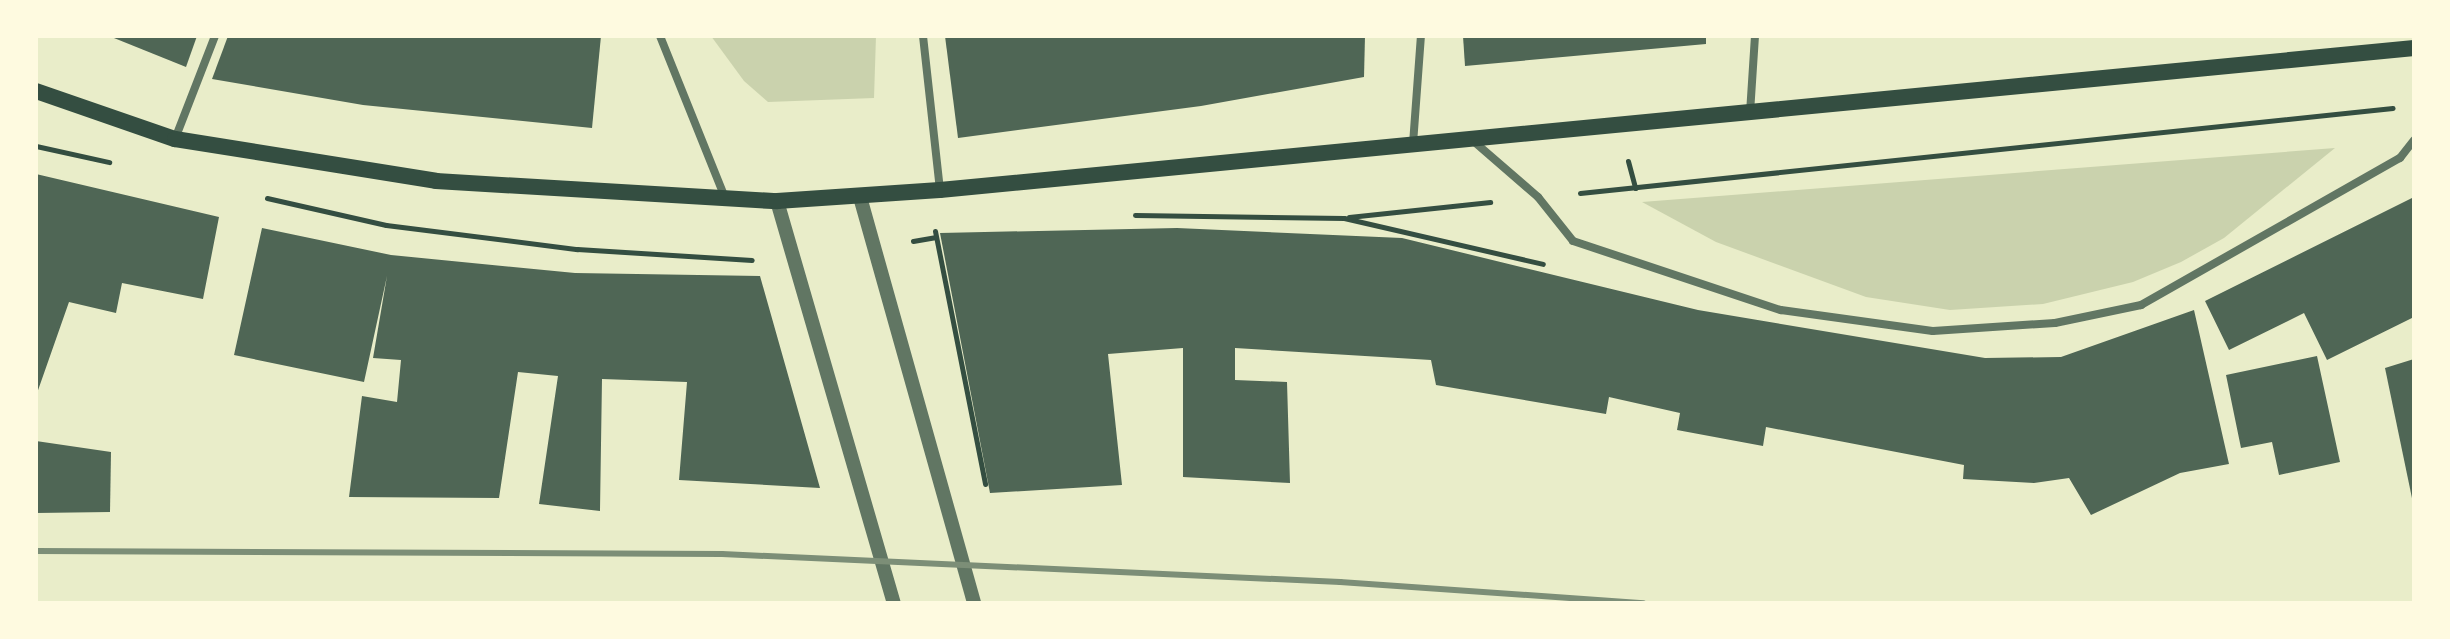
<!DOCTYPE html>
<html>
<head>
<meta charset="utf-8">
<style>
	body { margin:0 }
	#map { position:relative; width:2450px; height:639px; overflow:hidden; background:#e9edc9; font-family:Figtree,sans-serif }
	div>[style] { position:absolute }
	.green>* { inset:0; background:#cad2ad }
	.building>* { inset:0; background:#4f6655 }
	.path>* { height:5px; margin:-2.5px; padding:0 2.5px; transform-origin:2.5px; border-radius:2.5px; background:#344e41 }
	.minor>* { height:8px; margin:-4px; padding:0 4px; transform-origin:4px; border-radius:4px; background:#617663 }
	.tertiary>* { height:14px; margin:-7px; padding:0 7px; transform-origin:7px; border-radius:7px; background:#617663 }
	.secondary>* { height:16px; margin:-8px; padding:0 8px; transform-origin:8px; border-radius:8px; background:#344e41 }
	.rail>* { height:6px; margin:-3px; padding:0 3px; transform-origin:3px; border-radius:3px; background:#7c8e77 }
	span { translate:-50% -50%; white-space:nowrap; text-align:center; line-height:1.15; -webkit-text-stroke:8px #fefae0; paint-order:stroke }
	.frame { position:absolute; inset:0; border:38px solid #fefae0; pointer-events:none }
</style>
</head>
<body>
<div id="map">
	<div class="green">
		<i style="clip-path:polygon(711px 36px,876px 36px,874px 98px,768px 102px,744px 81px)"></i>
		<i style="clip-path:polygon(2335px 148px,2224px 238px,2181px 262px,2133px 282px,2043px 304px,1950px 310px,1866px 297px,1716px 242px,1642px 202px)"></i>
	</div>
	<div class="building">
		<i style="clip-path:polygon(109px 36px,197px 36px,186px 67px)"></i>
		<i style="clip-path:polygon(228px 36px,601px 36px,592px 128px,363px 105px,212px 79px)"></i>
		<i style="clip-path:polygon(945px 36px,1365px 36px,1364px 77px,1201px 106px,958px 138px)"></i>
		<i style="clip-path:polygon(1463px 36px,1706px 36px,1706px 44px,1465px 66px)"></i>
		<i style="clip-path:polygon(36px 174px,219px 217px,203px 299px,122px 283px,116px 313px,69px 302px,36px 396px)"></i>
		<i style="clip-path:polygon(2414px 197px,2414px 317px,2327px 360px,2304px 313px,2229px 350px,2205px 301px)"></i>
		<i style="clip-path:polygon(262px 228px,391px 255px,575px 273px,760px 276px,820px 488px,679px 480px,687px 382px,602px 379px,600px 511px,539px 504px,558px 376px,518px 372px,499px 498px,349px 497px,362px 396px,397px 402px,401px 360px,373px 358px,387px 276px,364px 382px,234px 355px)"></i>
		<i style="clip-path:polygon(1177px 228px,1402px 238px,1698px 310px,1985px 358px,2061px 357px,2194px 310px,2229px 464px,2180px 473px,2091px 515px,2069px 478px,2034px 483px,1963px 479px,1964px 465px,1766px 427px,1763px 446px,1677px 430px,1680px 413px,1609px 397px,1606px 414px,1436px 385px,1431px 360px,1235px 348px,1235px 380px,1287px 382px,1290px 483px,1183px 477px,1183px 348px,1108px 354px,1122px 485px,990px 493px,940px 233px)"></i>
		<i style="clip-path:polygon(2317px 356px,2340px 462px,2279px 475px,2272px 442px,2241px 448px,2226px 375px)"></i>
		<i style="clip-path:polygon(2414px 359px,2414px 503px,2413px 503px,2385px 368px)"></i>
		<i style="clip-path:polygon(36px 441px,111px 452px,110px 512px,36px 513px)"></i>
	</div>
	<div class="path">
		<i style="left:36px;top:146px;width:75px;rotate:12.4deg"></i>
		<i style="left:1628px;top:161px;width:28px;rotate:75deg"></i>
		<i style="left:1580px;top:193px;width:817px;rotate:-5.97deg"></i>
		<i style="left:267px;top:198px;width:122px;rotate:12.8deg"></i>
		<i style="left:386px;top:225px;width:193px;rotate:7.2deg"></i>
		<i style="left:577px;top:249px;width:175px;rotate:3.6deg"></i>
		<i style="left:1135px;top:215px;width:209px;rotate:0.8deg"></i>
		<i style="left:1344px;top:218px;width:204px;rotate:13deg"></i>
		<i style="left:1349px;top:217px;width:142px;rotate:-6.1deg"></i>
		<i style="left:935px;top:231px;width:258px;rotate:78.8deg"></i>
		<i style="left:913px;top:241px;width:22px;rotate:-10deg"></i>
	</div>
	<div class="minor">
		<i style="left:660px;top:36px;width:177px;rotate:68.1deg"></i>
		<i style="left:923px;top:36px;width:155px;rotate:83.7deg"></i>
		<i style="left:1750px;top:113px;width:77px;rotate:-86.3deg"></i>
		<i style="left:175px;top:139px;width:110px;rotate:-68.8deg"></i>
		<i style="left:1471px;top:139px;width:89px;rotate:40.9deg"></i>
		<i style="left:1538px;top:197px;width:56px;rotate:51.5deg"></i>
		<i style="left:1573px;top:241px;width:219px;rotate:18.4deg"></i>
		<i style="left:1781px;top:310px;width:153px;rotate:7.9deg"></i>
		<i style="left:1933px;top:331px;width:122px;rotate:-3.8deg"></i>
		<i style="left:2055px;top:323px;width:88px;rotate:-11.8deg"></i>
		<i style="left:2141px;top:305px;width:298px;rotate:-29.6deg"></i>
		<i style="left:2400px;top:158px;width:23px;rotate:-52deg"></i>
		<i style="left:1413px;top:144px;width:108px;rotate:-85.8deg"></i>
	</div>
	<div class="tertiary">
		<i style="left:860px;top:197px;width:422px;rotate:74.3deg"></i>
		<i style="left:777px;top:201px;width:419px;rotate:73.8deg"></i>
	</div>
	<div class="secondary">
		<i style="left:36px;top:91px;width:147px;rotate:19.1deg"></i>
		<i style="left:175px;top:139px;width:264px;rotate:9.1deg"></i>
		<i style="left:436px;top:181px;width:342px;rotate:3.4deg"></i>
		<i style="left:777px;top:201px;width:163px;rotate:-3.9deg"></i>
		<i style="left:940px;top:190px;width:1481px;rotate:-5.5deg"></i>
	</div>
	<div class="rail">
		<i style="left:36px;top:551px;width:686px;rotate:0.25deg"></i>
		<i style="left:722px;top:554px;width:619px;rotate:2.59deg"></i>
		<i style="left:1340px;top:582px;width:304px;rotate:4deg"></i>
	</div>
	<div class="frame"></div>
</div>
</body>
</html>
